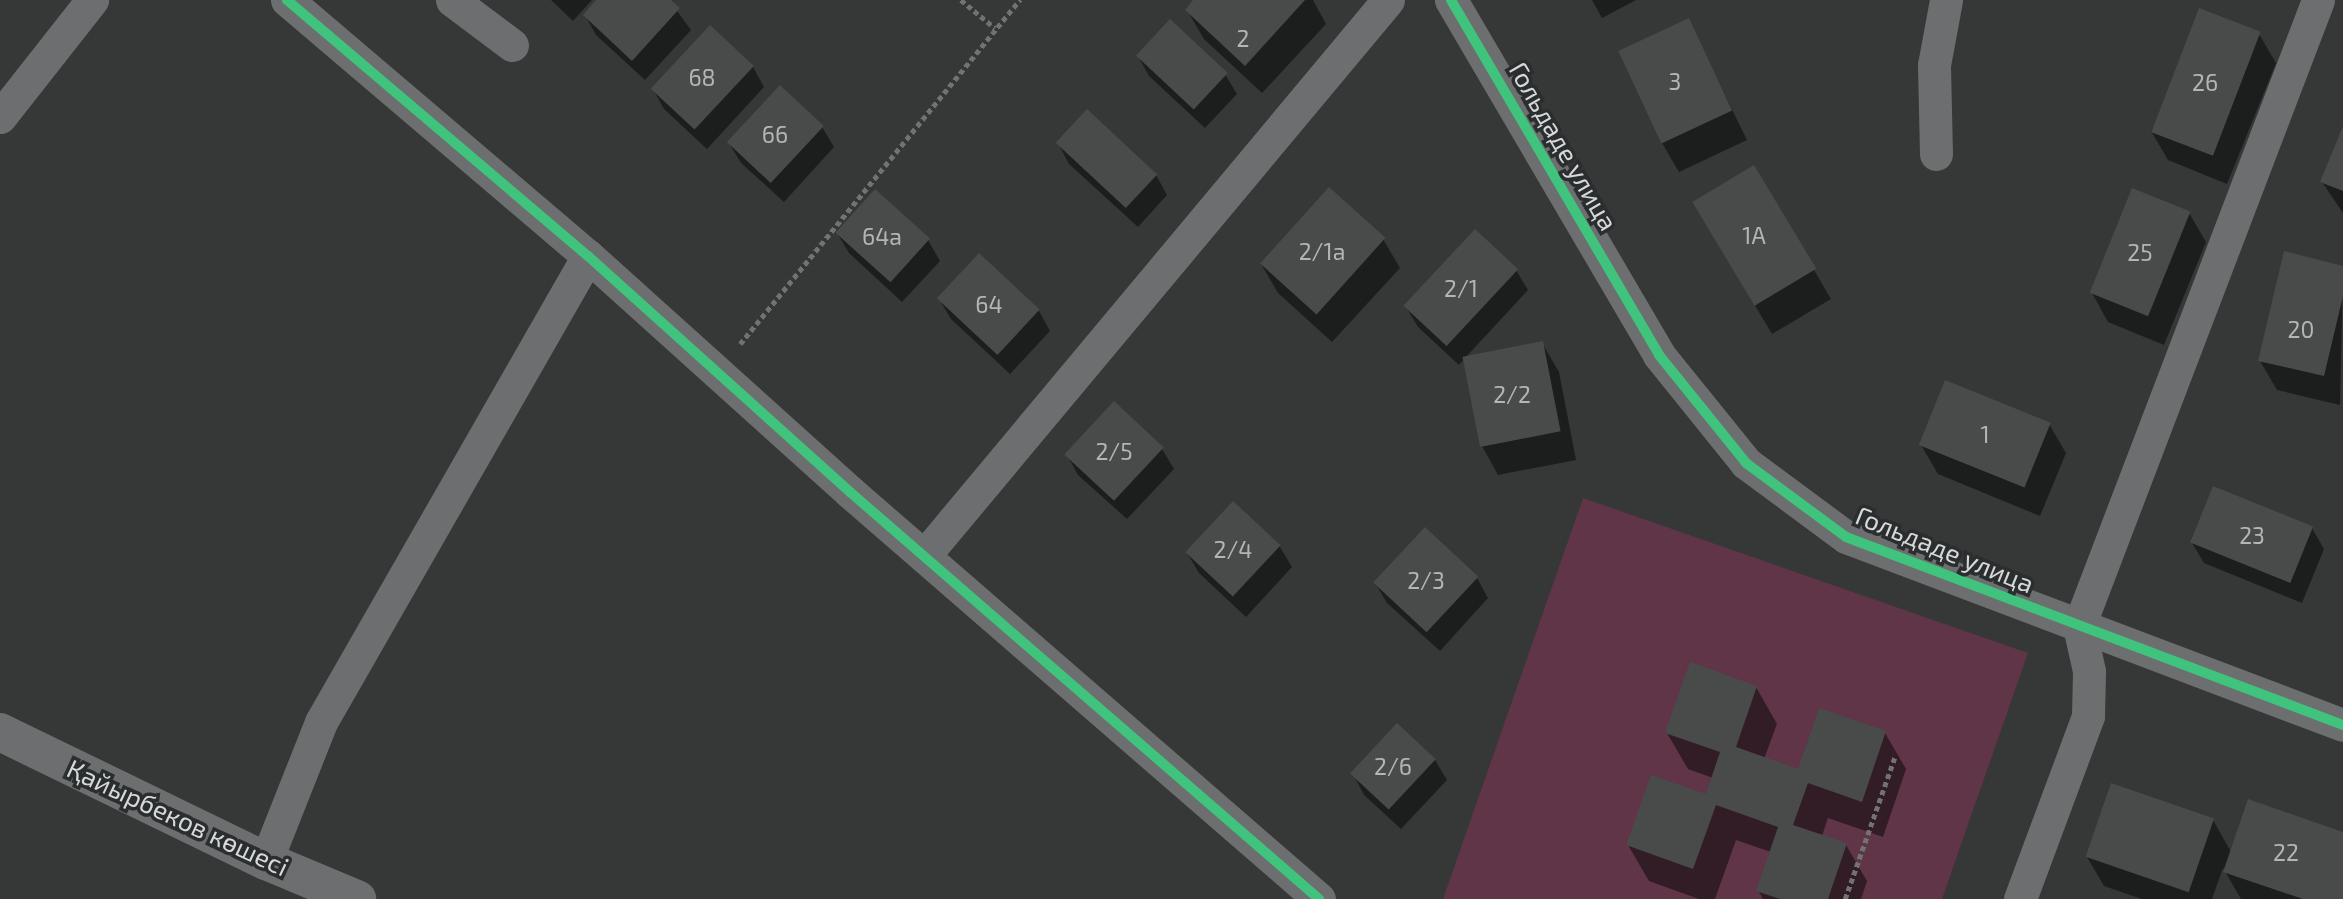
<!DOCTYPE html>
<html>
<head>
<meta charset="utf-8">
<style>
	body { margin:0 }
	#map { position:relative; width:2343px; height:899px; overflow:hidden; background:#363737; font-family:"Exo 2",sans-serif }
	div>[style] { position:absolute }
	.green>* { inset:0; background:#5f3547 }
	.shadow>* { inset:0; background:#0007 }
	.building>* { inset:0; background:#494b4b; transform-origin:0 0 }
	.path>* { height:4.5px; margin-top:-2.25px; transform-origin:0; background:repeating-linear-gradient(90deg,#717272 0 5px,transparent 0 8.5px) }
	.street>* { height:33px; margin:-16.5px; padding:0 16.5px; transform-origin:16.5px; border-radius:16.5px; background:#6d6e6f }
	.secondary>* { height:38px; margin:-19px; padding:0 19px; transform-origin:19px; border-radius:19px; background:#6d6e6f }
	.cycleway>* { height:10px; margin:-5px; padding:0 5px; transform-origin:5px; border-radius:5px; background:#40c37c }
	span { translate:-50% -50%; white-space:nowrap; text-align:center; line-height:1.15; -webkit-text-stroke:7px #2a2e2e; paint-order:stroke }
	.number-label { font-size:23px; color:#b3b5b6 }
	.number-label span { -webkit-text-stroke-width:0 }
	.street-label { font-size:26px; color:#d6d8d9 }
</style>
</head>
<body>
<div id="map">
	<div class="green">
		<i style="clip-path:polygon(1583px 498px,2028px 653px,1942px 899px,1443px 899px)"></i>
	</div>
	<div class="shadow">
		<i style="clip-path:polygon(551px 0,592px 0,573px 21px)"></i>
		<i style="clip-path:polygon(599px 0,669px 0,691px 30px,645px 80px,596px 35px,585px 15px)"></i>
		<i style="clip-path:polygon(1196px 0,1313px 0,1326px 24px,1262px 93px,1204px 39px,1187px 10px)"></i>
		<i style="clip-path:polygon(1592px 0,1636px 0,1602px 18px)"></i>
		<i style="clip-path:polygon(1688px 20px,1747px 140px,1679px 172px,1662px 143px)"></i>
		<i style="clip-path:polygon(2259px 34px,2276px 63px,2227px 184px,2168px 160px,2151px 131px)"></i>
		<i style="clip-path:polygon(1138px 56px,1225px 74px,1237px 94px,1205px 128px,1149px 76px)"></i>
		<i style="clip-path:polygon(753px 67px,764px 87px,707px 149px,664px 109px,653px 89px)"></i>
		<i style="clip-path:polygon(822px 127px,834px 147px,784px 202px,741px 163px,729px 143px)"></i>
		<i style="clip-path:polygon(2343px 130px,2343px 213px,2322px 182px)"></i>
		<i style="clip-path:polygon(1058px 143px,1156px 175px,1167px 195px,1138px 227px,1069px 164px)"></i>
		<i style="clip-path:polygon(1694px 203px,1814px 270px,1831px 299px,1772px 334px)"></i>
		<i style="clip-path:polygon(2189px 213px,2206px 242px,2164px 345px,2108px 322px,2092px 293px)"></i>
		<i style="clip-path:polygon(837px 233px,928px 240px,940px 261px,902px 302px,849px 253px)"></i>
		<i style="clip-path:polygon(1383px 239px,1400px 268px,1332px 342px,1278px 293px,1261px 264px)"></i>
		<i style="clip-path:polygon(2343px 267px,2340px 405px,2277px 390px,2260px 361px)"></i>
		<i style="clip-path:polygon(1516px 270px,1528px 290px,1465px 358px,1542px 343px,1559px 372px,1576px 460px,1498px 475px,1482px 446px,1465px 358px,1459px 365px,1418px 327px,1406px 307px)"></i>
		<i style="clip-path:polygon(939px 299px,1039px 311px,1050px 331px,1010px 374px,951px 319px)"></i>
		<i style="clip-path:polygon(2049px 424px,2066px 453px,2040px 516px,1938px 474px,1921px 445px)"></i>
		<i style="clip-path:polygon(1162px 449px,1174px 469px,1127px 519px,1078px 475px,1067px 455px)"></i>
		<i style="clip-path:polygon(1233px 503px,1280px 547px,1292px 567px,1246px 617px,1199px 573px,1187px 553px)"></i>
		<i style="clip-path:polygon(2312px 528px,2324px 549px,2302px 603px,2204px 563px,2192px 543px)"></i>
		<i style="clip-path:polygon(1477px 578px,1488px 598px,1440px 651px,1387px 603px,1375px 583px)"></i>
		<i style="clip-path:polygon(1756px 687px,1777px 724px,1764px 759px,1799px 771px,1885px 733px,1906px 769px,1883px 837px,1828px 818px,1822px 836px,1846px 845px,1867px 881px,1861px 899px,1763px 899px,1758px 890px,1771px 852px,1736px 840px,1715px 899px,1699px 899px,1649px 881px,1628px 845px,1707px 796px,1713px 778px,1688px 769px,1667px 733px)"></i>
		<i style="clip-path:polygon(1435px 760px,1447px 780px,1401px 829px,1364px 795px,1353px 774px)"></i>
		<i style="clip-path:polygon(2213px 820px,2231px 852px,2343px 834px,2343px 899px,2241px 899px,2223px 868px,2212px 899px,2142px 899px,2104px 886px,2087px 857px)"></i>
	</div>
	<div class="building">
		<i style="clip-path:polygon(596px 0,671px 0,680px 8px,632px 61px,583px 15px)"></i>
		<i style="clip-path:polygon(1193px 0,1305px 0,1245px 66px,1185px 10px)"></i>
		<i style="left:2199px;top:8px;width:66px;height:133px;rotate:21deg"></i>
		<i style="left:1689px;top:18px;width:102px;height:78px;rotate:65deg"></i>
		<i style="left:1170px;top:19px;width:79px;height:50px;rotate:43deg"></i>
		<i style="left:710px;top:25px;width:60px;height:87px;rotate:43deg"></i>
		<i style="left:780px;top:85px;width:60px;height:78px;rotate:43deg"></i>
		<i style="left:1087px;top:109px;width:96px;height:46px;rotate:43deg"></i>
		<i style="clip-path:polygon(2343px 126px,2343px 191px,2320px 182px)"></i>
		<i style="left:1754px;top:165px;width:121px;height:72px;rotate:59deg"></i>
		<i style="left:1329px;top:187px;width:76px;height:103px;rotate:42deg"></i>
		<i style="left:2132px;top:188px;width:63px;height:113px;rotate:22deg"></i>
		<i style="left:875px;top:189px;width:74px;height:59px;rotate:42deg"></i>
		<i style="left:1475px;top:229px;width:59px;height:105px;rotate:43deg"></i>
		<i style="clip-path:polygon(2284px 251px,2343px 266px,2343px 296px,2324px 376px,2258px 361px)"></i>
		<i style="left:979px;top:253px;width:83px;height:62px;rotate:43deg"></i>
		<i style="left:1543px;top:341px;width:92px;height:82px;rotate:79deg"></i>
		<i style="left:1945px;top:380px;width:114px;height:70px;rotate:22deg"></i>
		<i style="left:1114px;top:401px;width:68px;height:73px;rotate:43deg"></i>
		<i style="left:2213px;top:486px;width:108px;height:61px;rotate:22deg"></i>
		<i style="left:1233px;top:501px;width:65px;height:70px;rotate:43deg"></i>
		<i style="left:1425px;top:527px;width:73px;height:76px;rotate:43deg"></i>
		<i style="clip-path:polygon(1690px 662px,1757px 686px,1736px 747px,1798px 769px,1819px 708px,1886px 731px,1862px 802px,1808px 783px,1793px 825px,1847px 843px,1828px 899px,1780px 899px,1756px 891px,1778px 827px,1716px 805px,1693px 869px,1626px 845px,1651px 775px,1706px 794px,1720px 752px,1665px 733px)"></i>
		<i style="left:1397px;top:723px;width:53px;height:69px;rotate:43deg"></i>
		<i style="left:2111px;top:783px;width:109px;height:78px;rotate:19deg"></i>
		<i style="clip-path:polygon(2248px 799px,2343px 832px,2343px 899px,2303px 899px,2223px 872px)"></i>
	</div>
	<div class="path">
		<i style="left:961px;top:0;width:44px;rotate:39.5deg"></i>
		<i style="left:740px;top:344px;width:444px;rotate:-50.9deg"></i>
		<i style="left:1845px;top:899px;width:151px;rotate:-70.7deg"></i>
	</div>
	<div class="street">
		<i style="left:287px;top:0;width:395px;rotate:40.4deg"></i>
		<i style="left:588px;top:256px;width:353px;rotate:42deg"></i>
		<i style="left:850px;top:492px;width:621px;rotate:40.95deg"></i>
		<i style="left:452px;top:0;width:75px;rotate:36.9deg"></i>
		<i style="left:1451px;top:0;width:411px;rotate:59.6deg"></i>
		<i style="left:1659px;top:355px;width:139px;rotate:51.1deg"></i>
		<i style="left:1746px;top:463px;width:124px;rotate:36.5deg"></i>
		<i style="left:1846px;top:537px;width:531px;rotate:20.72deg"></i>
		<i style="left:0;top:117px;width:149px;rotate:-51.8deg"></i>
		<i style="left:1936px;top:154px;width:89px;rotate:-91.3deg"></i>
		<i style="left:1934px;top:65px;width:66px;rotate:-79.5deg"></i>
		<i style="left:924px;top:556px;width:724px;rotate:-50.15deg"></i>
		<i style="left:266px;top:861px;width:149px;rotate:-68.4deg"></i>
		<i style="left:321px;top:722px;width:537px;rotate:-60.19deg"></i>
		<i style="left:2020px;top:899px;width:195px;rotate:-69.6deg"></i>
		<i style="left:2088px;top:716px;width:45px;rotate:-88.7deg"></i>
		<i style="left:2089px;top:671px;width:46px;rotate:-102.5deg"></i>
		<i style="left:2079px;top:626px;width:670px;rotate:-69.1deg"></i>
	</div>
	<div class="secondary">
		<i style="left:0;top:732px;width:296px;rotate:25.9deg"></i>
		<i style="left:266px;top:861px;width:99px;rotate:22.7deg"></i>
	</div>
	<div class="cycleway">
		<i style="left:287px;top:0;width:395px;rotate:40.4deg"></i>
		<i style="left:588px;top:256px;width:353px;rotate:42deg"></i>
		<i style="left:850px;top:492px;width:621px;rotate:40.95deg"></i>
		<i style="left:1451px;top:0;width:411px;rotate:59.6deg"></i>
		<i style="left:1659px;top:355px;width:139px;rotate:51.1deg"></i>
		<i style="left:1746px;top:463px;width:124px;rotate:36.5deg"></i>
		<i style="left:1846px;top:537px;width:531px;rotate:20.72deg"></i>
	</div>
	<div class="number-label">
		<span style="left:1243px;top:38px">2</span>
		<span style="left:702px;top:77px">68</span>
		<span style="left:1675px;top:81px">3</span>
		<span style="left:2205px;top:82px">26</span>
		<span style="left:775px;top:134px">66</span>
		<span style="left:1754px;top:235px">1А</span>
		<span style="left:882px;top:236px">64а</span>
		<span style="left:1322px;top:251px">2/1а</span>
		<span style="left:2140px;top:252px">25</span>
		<span style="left:1461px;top:288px">2/1</span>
		<span style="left:989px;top:304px">64</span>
		<span style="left:2301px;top:329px">20</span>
		<span style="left:1512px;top:394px">2/2</span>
		<span style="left:1985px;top:434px">1</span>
		<span style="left:1114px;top:451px">2/5</span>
		<span style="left:2252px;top:535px">23</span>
		<span style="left:1233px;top:549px">2/4</span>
		<span style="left:1426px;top:580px">2/3</span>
		<span style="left:1393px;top:766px">2/6</span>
		<span style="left:2286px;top:852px">22</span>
	</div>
	<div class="street-label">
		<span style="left:1564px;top:146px;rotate:60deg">Гольдаде улица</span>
		<span style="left:1945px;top:549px;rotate:22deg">Гольдаде улица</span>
		<span style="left:178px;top:817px;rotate:25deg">Қайырбеков көшесі</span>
	</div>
</div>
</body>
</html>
